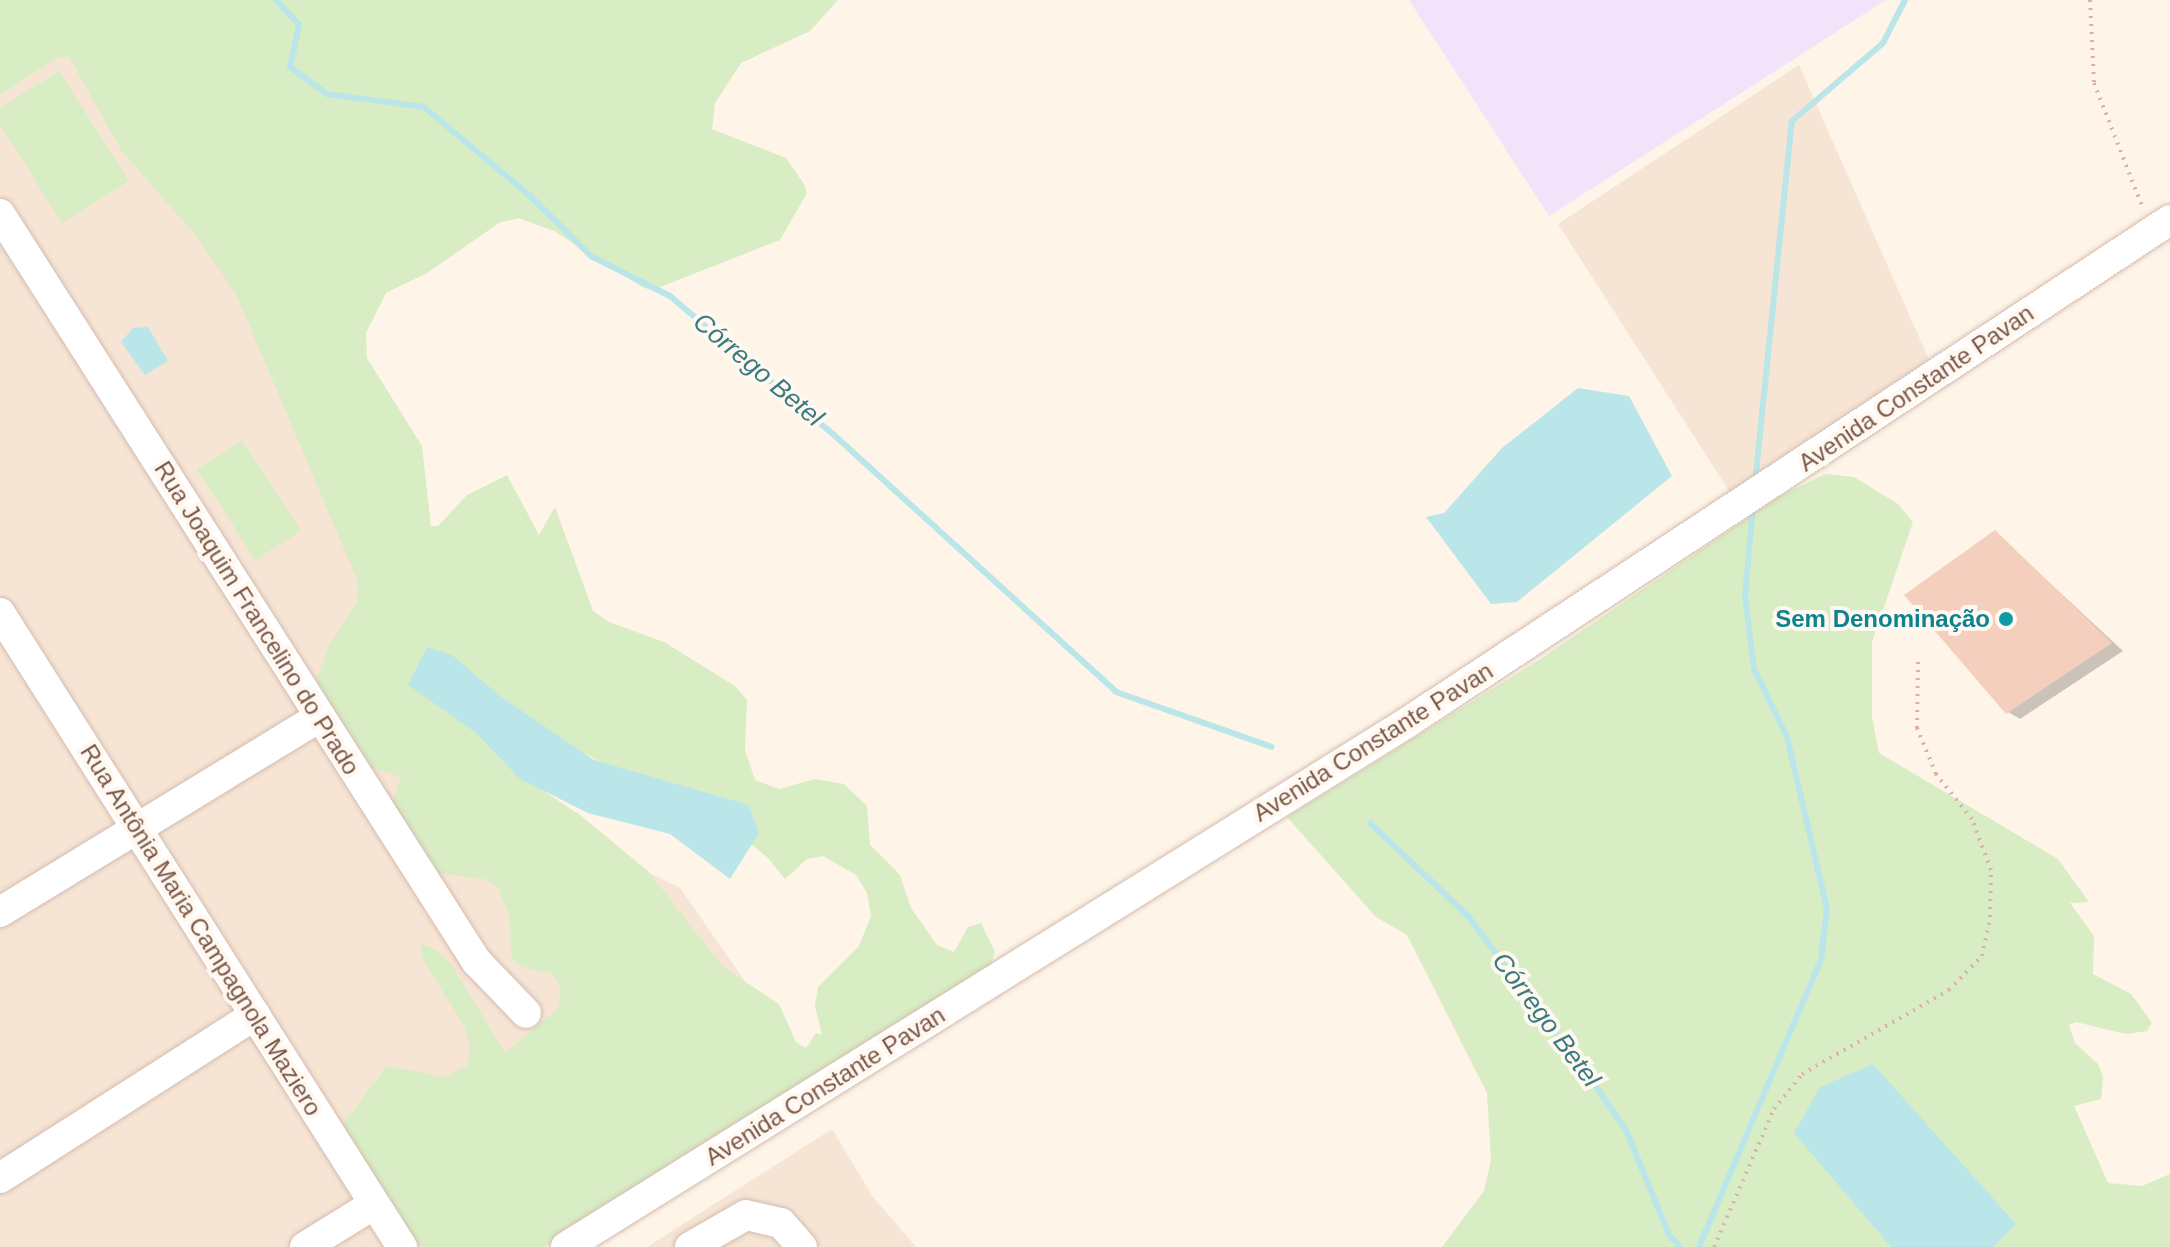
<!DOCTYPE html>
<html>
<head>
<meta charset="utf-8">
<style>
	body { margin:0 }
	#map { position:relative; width:2170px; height:1247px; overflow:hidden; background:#fef4e8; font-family:Arial,sans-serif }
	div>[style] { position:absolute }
	.residential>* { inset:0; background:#f6e5d5 }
	.education>* { inset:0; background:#f1e4fa }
	.green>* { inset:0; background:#d8edc4; transform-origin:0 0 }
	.water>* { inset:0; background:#bae6e9 }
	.shadow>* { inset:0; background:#0003 }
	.stream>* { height:6px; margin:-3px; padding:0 3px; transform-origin:3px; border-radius:3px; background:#bae6e9 }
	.building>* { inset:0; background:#f5cfbd }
	.path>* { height:4px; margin-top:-2px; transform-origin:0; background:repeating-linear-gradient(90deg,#dbb2a0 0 2px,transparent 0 8px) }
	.roads { filter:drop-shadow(0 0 2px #d4bcaf) drop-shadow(0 0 2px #d4bcaf) }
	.minor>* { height:30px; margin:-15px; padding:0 15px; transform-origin:15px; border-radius:15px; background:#fff }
	.dots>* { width:22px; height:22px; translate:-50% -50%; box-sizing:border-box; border:4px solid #fff8f0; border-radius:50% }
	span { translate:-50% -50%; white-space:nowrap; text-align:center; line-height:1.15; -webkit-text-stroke:8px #fff8f0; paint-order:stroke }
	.street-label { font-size:24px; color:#7a5749 }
	.culture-label { font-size:24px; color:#0d838f; font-weight:700 }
	.right { translate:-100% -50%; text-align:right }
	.water-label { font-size:26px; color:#3b7a80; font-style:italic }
</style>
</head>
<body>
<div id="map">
	<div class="residential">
		<i style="clip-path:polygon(0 0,67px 0,262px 294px,386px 654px,588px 843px,680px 888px,809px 1073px,530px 1247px,0 1247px)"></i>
		<i style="clip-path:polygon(1799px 65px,1930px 362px,1731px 494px,1558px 224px)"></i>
		<i style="clip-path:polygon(832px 1129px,873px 1197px,916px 1247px,647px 1247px)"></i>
	</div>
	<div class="education">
		<i style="clip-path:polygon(1409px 0,1886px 0,1549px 216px)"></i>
	</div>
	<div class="green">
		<i style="clip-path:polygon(evenodd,0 0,838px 0,810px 31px,741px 63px,715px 103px,712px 129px,786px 158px,804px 184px,807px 193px,780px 240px,660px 287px,660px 293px,642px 287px,554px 231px,518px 218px,499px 223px,427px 273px,386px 293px,366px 333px,367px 358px,422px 446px,431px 526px,438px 526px,467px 495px,507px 475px,539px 535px,555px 507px,593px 611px,609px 622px,664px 642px,735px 686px,747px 700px,745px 750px,755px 780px,779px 789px,815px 779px,844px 784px,867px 806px,870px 845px,900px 875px,911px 908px,937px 945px,954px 952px,968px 927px,981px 923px,995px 952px,988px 971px,969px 988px,545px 1247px,423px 1247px,406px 1231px,331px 1140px,387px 1066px,444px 1077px,467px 1066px,470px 1047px,464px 1025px,423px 961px,420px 943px,438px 951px,452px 965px,505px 1053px,557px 1009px,561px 990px,553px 974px,522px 967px,512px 959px,509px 915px,498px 888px,484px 879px,435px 873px,390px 809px,401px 777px,372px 768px,338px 745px,316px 701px,317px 677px,330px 643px,357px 602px,358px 582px,236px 294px,197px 237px,121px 150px,69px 57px,57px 58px,0 95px,0 0,468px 688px,643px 786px,696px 798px,768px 858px,785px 879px,807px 859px,823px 856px,856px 875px,867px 893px,871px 916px,859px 946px,818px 987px,815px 1006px,822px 1035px,816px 1033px,806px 1048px,796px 1042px,779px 1004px,723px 967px,648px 871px,580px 815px,512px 770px,468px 688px)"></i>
		<i style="clip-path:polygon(59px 71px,129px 181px,62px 223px,0 125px,0 108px)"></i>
		<i style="left:242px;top:440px;width:108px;height:54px;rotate:57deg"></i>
		<i style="clip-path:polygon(1825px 474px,1854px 477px,1898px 504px,1913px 522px,1872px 642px,1872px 717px,1879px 753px,2058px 859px,2089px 902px,2070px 903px,2094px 936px,2093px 974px,2131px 994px,2152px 1023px,2147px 1031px,2126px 1034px,2076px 1022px,2069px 1025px,2075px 1043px,2098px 1064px,2103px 1077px,2101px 1099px,2074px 1106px,2108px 1183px,2142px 1186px,2170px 1174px,2170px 1247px,1442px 1247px,1484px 1191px,1491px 1160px,1487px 1093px,1407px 935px,1376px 917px,1287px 817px,1539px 660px,1780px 496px)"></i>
	</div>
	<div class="water">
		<i style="clip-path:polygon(148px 327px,168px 361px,145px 375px,121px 342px,133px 328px)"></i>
		<i style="clip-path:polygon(1578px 388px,1629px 396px,1672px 476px,1517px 602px,1491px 604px,1426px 517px,1444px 513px,1502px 448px)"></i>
		<i style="clip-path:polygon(427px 647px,452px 655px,500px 696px,594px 760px,749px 805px,759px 833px,730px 879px,670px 834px,588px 813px,520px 779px,476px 733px,408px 685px)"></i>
		<i style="clip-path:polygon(1873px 1064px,2016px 1224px,1993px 1247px,1891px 1247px,1794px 1133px,1820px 1087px)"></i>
	</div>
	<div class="shadow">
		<i style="clip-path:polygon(1995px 532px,2123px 651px,2020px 719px,2008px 712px)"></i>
	</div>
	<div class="stream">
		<i style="left:276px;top:0;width:34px;rotate:47deg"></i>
		<i style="left:299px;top:25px;width:43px;rotate:102.1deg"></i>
		<i style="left:290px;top:67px;width:46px;rotate:36.1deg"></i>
		<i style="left:327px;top:94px;width:98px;rotate:7.6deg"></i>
		<i style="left:424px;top:107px;width:138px;rotate:40deg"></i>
		<i style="left:530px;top:196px;width:86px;rotate:44.5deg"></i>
		<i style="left:591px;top:256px;width:89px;rotate:26.9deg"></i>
		<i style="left:670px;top:296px;width:215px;rotate:40.3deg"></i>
		<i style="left:834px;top:435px;width:382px;rotate:42.3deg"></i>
		<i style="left:1116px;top:692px;width:165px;rotate:19.4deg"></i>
		<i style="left:1755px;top:483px;width:364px;rotate:-84.2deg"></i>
		<i style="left:1792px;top:121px;width:120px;rotate:-40.6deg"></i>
		<i style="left:1883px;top:43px;width:48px;rotate:-62.9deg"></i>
		<i style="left:1370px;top:823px;width:134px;rotate:43.5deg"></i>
		<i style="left:1467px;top:915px;width:211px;rotate:53.1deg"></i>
		<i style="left:1594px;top:1084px;width:56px;rotate:55.2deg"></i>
		<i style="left:1626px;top:1130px;width:113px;rotate:67.7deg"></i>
		<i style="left:1669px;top:1235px;width:16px;rotate:47deg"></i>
		<i style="left:1699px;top:1247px;width:312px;rotate:-67deg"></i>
		<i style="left:1821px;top:960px;width:51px;rotate:-83.3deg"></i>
		<i style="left:1827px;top:909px;width:177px;rotate:-103.1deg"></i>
		<i style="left:1787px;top:737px;width:76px;rotate:-115.9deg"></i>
		<i style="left:1754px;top:669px;width:73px;rotate:-97.1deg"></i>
		<i style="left:1745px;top:597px;width:91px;rotate:-85deg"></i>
	</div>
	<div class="building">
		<i style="clip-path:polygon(1995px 530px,2112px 643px,2006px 714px,1904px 595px)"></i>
	</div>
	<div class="path">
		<i style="left:2090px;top:0;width:83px;rotate:87.2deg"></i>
		<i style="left:2094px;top:83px;width:135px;rotate:68.7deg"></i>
		<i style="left:1714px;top:1247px;width:150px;rotate:-66.5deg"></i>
		<i style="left:1774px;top:1109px;width:45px;rotate:-51.3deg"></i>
		<i style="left:1802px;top:1074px;width:169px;rotate:-29.7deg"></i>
		<i style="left:1949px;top:990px;width:47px;rotate:-45.9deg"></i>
		<i style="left:1982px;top:956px;width:40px;rotate:-78deg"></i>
		<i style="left:1990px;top:917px;width:47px;rotate:-88.8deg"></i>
		<i style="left:1991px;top:870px;width:54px;rotate:-110.4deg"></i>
		<i style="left:1972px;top:819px;width:58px;rotate:-128.7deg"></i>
		<i style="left:1936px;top:774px;width:50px;rotate:-112.4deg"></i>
		<i style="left:1917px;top:728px;width:67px;rotate:-89.1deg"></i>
	</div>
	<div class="roads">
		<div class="minor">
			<i style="left:0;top:214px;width:886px;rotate:57.49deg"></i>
			<i style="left:476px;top:961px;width:72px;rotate:46.1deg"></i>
			<i style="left:0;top:613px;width:751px;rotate:57.62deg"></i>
			<i style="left:0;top:912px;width:375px;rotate:-31.4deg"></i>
			<i style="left:0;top:1178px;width:303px;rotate:-32.6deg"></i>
			<i style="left:305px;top:1247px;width:81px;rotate:-31.9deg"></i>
			<i style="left:566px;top:1247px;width:992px;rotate:-31.94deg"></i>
			<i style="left:1408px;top:722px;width:912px;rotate:-33.38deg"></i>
			<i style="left:690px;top:1247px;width:64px;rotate:-29.7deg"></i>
			<i style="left:746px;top:1215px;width:36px;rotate:13deg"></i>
			<i style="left:781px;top:1223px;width:32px;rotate:49deg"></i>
		</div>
	</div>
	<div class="dots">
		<i style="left:2006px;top:619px;background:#0f9aa8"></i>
	</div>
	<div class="street-label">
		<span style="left:1916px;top:388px;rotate:-34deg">Avenida Constante Pavan</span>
		<span style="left:257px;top:618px;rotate:58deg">Rua Joaquim Francelino do Prado</span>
		<span style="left:1373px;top:742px;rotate:-32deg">Avenida Constante Pavan</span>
		<span style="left:201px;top:930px;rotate:58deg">Rua Antônia Maria Campagnola Maziero</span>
		<span style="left:825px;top:1086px;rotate:-32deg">Avenida Constante Pavan</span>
	</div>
	<div class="culture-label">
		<span class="right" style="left:1990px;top:619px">Sem Denominação</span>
	</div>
	<div class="water-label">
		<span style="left:758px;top:370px;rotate:40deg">Córrego Betel</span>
		<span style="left:1546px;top:1020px;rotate:53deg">Córrego Betel</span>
	</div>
</div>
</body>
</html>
